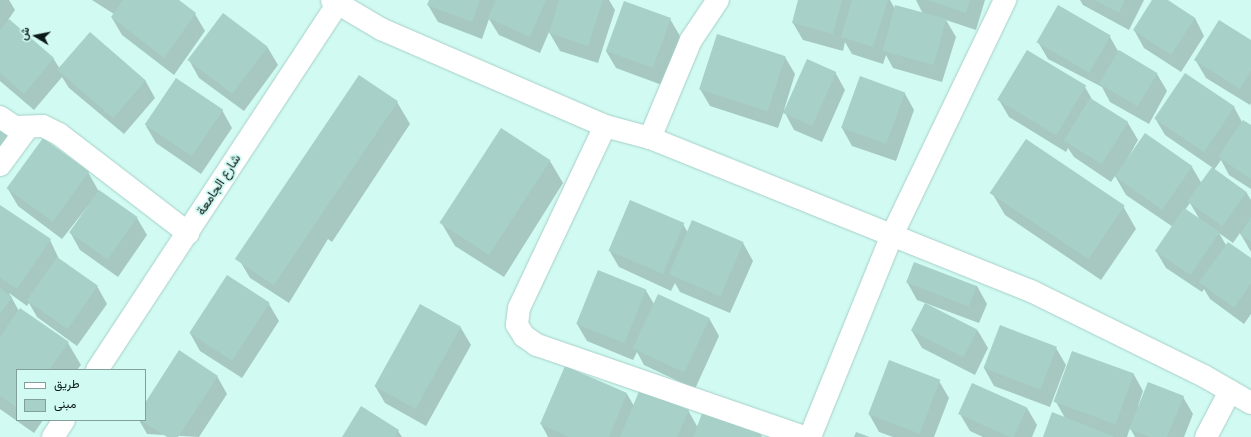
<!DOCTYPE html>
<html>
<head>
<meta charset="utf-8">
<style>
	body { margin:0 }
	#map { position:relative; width:1251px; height:437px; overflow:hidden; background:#d0faf2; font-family:"Public Sans",Vazirmatn,sans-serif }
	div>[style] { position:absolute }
	.shadow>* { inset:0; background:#0003 }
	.building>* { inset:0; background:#a7d0c8; transform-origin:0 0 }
	.roads { filter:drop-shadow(0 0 1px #a7cfc7) drop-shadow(0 0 1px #a7cfc7) }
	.street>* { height:22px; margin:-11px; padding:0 11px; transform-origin:11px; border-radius:11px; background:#fff }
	span { translate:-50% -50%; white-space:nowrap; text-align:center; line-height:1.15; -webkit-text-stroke:4px #d0faf2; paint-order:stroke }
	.street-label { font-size:13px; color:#0b1a18 }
	.legend { position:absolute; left:16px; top:369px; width:130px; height:52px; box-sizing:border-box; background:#d0faf2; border:1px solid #81a09b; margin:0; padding:5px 7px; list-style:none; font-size:12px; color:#0b1a18 }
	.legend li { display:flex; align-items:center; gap:8px; height:20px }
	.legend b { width:20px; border:1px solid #81a09b }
	.north { position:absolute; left:16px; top:16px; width:40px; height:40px; -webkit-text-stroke:3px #d0faf2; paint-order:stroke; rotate:280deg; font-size:11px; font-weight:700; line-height:16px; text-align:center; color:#0b1a18 }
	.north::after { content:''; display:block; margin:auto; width:14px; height:18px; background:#0b1a18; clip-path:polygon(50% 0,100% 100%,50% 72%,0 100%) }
</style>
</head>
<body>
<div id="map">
	<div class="shadow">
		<i style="clip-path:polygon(0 0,9px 0,15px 10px,8px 20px,53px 58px,60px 69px,145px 80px,155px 98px,124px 134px,69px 88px,62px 77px,34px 110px,0 81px)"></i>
		<i style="clip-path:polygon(92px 0,177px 0,195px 14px,205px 31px,174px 75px,122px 35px,112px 18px,114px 14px)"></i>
		<i style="clip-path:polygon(430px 0,609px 0,615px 10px,598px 63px,560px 51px,549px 32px,540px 53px,499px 35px,489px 19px,482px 39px,438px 22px,428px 5px)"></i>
		<i style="clip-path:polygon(799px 0,890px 0,895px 9px,923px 14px,916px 0,985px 0,976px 30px,946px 20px,956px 37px,942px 82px,893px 68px,886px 55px,883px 64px,852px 54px,845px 42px,843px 51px,803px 40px,793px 23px)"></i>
		<i style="clip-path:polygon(1080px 0,1144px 0,1129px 30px,1083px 5px)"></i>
		<i style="clip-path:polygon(1153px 0,1166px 0,1195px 18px,1204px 36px,1181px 72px,1144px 48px,1134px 30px)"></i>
		<i style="clip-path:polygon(1058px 7px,1110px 37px,1118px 51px,1157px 74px,1167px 91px,1149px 124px,1110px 102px,1102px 87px,1048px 59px,1038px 42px)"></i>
		<i style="clip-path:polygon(223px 14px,268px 48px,278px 65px,244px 111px,199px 78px,189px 60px)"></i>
		<i style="clip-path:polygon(670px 19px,680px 36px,662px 85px,616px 68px,606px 51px)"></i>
		<i style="clip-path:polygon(1251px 41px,1251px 103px,1250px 105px,1206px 78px,1196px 61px)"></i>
		<i style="clip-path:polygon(785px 57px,795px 74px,784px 110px,835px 72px,845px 90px,822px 142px,794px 130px,784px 111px,778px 128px,710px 106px,700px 89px)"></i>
		<i style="clip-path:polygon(359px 76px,397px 102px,410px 124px,332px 242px,328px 239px,289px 303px,250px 278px,240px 261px)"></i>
		<i style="clip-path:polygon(evenodd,1085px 87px,1093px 101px,1128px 123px,1138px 140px,1120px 172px,1192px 167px,1202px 184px,1213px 168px,1165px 135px,1155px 118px,1234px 107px,1242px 122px,1251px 126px,1251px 189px,1229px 175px,1221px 160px,1214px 170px,1246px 192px,1251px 200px,1251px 252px,1240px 233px,1233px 243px,1219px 233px,1226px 245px,1251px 260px,1251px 314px,1244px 324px,1210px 299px,1204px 289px,1202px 292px,1166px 268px,1156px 251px,1173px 227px,1126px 195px,1115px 176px,1111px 182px,1074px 157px,1068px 148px,1066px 152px,1009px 117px,999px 100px,1085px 87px,1190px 203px,1200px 220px,1185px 210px,1190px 203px)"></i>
		<i style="clip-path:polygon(904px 92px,914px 110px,896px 161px,852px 146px,842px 128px)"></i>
		<i style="clip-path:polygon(222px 110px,232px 128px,201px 174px,156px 143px,146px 126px)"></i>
		<i style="clip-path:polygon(550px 161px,563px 183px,504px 277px,455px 246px,442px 224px)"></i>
		<i style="clip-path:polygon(88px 172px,98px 190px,137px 218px,147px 235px,118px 277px,80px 250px,70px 232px,99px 192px,62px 239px,18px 206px,8px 189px)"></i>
		<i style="clip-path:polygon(992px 193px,1123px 206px,1136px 229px,1101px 280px,1005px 215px)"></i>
		<i style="clip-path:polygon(0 206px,50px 240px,59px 259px,97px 286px,107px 304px,77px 346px,37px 317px,29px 303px,27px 306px,9px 293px,19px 311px,68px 343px,81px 365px,77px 370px,17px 370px,17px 420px,43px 420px,34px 433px,0 409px)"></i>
		<i style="clip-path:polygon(683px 224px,688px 233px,743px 243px,753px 261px,730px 313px,680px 292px,675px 283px,671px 291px,619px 267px,609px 250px)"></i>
		<i style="clip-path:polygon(907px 282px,977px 286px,987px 304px,979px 323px,917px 300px)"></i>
		<i style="clip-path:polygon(645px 289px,654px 304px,709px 318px,719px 336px,695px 389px,644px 365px,637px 352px,633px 360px,587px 341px,577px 324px)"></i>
		<i style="clip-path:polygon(269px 304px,279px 321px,242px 378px,200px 351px,190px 333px)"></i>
		<i style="clip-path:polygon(925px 304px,978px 331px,988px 348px,975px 375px,922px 348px,912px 331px)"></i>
		<i style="clip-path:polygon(420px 305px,461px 328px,471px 345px,426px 426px,385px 403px,375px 386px)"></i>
		<i style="clip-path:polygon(1056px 348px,1066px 365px,1050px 407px,994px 386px,984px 368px)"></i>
		<i style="clip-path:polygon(565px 368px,627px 394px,634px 406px,688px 410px,698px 428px,760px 433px,762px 437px,548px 437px,541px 424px)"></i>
		<i style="clip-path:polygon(1133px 373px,1143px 391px,1138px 406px,1183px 397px,1193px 414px,1184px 437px,1135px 437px,1130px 428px,1127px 437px,1044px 437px,1065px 418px,1056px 402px)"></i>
		<i style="clip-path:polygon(217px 376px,227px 394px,199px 437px,147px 434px,139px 420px,145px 420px,145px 405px)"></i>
		<i style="clip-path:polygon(939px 381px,949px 398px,934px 437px,893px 437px,879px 432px,869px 414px)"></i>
		<i style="clip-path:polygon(973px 384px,1027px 408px,1037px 425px,1032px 437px,983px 437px,970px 431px,960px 414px)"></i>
		<i style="clip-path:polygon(398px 431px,402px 437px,343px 437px)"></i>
	</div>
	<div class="building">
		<i style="clip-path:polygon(123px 0,179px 0,196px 13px,164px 58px,111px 17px)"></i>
		<i style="clip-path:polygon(429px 0,480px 0,472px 22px,427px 5px)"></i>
		<i style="clip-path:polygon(496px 0,546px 0,530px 37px,488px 18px)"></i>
		<i style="clip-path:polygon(559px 0,603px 0,588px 46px,549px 33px)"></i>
		<i style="clip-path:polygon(798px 0,842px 0,833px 34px,792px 23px)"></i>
		<i style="clip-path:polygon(852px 0,888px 0,873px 47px,841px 37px)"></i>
		<i style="clip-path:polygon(927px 0,970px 0,966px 13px)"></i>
		<i style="clip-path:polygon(1094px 0,1125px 0,1119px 13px)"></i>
		<i style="clip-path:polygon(1152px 0,1168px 0,1195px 18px,1171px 55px,1133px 30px)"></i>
		<i style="left:624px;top:1px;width:50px;height:53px;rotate:20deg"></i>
		<i style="left:895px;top:5px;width:53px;height:48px;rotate:15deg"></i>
		<i style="left:1058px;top:5px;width:61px;height:43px;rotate:30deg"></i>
		<i style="left:223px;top:13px;width:56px;height:59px;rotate:37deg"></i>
		<i style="clip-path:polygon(9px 19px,54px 58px,24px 94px,0 73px,0 30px)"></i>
		<i style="clip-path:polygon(1219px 20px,1251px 40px,1251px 70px,1240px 89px,1194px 60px)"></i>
		<i style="left:90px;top:32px;width:74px;height:50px;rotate:41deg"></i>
		<i style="left:717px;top:34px;width:72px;height:58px;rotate:18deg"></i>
		<i style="left:1027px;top:50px;width:69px;height:58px;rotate:31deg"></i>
		<i style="left:1119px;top:50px;width:45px;height:39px;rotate:31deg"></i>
		<i style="left:807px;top:59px;width:32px;height:59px;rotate:24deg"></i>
		<i style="left:1185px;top:73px;width:60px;height:55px;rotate:34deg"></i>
		<i style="left:359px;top:75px;width:47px;height:222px;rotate:34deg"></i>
		<i style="left:860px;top:76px;width:48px;height:55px;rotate:20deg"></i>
		<i style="left:176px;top:78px;width:57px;height:56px;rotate:34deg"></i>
		<i style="left:1090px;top:98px;width:45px;height:50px;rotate:32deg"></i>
		<i style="clip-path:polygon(1243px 120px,1251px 125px,1251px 179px,1218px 157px)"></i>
		<i style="clip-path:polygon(0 126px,11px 134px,0 149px)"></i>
		<i style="left:501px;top:128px;width:59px;height:113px;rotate:33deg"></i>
		<i style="left:1145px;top:133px;width:58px;height:53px;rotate:35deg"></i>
		<i style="left:43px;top:138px;width:57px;height:62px;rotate:36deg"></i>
		<i style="left:1026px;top:139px;width:119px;height:65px;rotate:34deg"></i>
		<i style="left:1212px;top:167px;width:43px;height:42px;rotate:36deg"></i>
		<i style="left:99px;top:190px;width:47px;height:52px;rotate:35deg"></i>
		<i style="left:630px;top:200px;width:59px;height:55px;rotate:23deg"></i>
		<i style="clip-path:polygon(0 205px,51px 239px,17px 289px,0 278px)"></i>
		<i style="left:1184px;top:208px;width:43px;height:52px;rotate:34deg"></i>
		<i style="clip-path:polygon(1251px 217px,1251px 242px,1240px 234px)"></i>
		<i style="left:692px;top:220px;width:56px;height:59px;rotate:23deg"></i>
		<i style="clip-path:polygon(1228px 242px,1251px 258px,1251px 283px,1234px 308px,1199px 282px)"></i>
		<i style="left:57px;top:257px;width:50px;height:53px;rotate:35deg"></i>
		<i style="left:914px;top:262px;width:67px;height:22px;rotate:21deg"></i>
		<i style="left:598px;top:270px;width:52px;height:58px;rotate:22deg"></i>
		<i style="left:227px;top:275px;width:51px;height:69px;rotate:33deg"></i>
		<i style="clip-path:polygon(0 288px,12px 297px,0 314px)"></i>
		<i style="left:658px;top:294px;width:57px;height:60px;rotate:25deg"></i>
		<i style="left:925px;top:303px;width:59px;height:31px;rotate:27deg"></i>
		<i style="left:420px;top:304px;width:47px;height:94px;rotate:29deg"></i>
		<i style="clip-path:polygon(20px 308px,69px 342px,49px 370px,17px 370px,17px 408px,0 396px,0 337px)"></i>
		<i style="left:1000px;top:325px;width:61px;height:46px;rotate:21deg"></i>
		<i style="clip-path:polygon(179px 350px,218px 376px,178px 437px,167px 437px,140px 420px,145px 420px,145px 403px)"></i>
		<i style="left:1072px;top:351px;width:66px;height:54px;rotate:20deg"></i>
		<i style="left:889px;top:360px;width:55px;height:58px;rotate:21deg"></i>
		<i style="clip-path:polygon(565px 366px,627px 393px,609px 437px,569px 437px,540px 424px)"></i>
		<i style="clip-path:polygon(1148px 382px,1184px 396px,1167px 437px,1150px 437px,1129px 429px)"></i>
		<i style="left:972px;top:383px;width:60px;height:34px;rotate:24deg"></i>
		<i style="clip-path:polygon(640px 389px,689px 410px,677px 437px,620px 437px)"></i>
		<i style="clip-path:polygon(361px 406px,399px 430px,395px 437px,342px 437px)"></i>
		<i style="clip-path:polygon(703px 411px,760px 433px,759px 437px,693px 437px)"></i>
		<i style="clip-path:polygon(1052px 412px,1113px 436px,1113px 437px,1043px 437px)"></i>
		<i style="clip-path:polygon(856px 432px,870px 437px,854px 437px)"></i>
	</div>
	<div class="roads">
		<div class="street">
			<i style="left:332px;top:0;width:57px;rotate:30.6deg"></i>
			<i style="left:381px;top:29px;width:244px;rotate:23.4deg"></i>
			<i style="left:605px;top:126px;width:47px;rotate:14.9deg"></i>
			<i style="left:650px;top:138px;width:411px;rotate:21.9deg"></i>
			<i style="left:1031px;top:291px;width:193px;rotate:26.2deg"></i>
			<i style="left:1204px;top:376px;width:54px;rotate:29.9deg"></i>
			<i style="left:0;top:117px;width:18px;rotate:34deg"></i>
			<i style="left:15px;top:127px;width:28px;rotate:-2deg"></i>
			<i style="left:43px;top:126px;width:18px;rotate:27deg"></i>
			<i style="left:59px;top:134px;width:163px;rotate:37.5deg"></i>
			<i style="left:605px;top:126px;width:201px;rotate:115.3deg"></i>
			<i style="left:519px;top:308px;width:17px;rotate:97deg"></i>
			<i style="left:517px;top:325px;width:13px;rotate:58deg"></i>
			<i style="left:524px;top:336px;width:16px;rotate:35deg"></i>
			<i style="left:537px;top:345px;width:282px;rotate:19deg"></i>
			<i style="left:650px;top:138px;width:106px;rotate:-67.3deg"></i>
			<i style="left:691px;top:40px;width:48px;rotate:-56deg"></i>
			<i style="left:0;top:165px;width:47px;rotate:-53.6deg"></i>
			<i style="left:97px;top:370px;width:443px;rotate:-56.7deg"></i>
			<i style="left:53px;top:437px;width:20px;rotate:-57deg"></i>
			<i style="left:810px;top:437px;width:220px;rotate:-67.9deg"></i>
			<i style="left:893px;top:233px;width:259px;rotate:-64.3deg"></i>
			<i style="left:1206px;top:437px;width:52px;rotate:-62.4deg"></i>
		</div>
	</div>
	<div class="street-label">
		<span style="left:219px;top:185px;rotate:-57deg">شارع الجامعة</span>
	</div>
	<ul class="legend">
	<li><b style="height:5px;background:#fff"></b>طريق</li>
	<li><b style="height:11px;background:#a7d0c8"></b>مبنى</li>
	</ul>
	<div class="north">ش</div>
</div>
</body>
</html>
